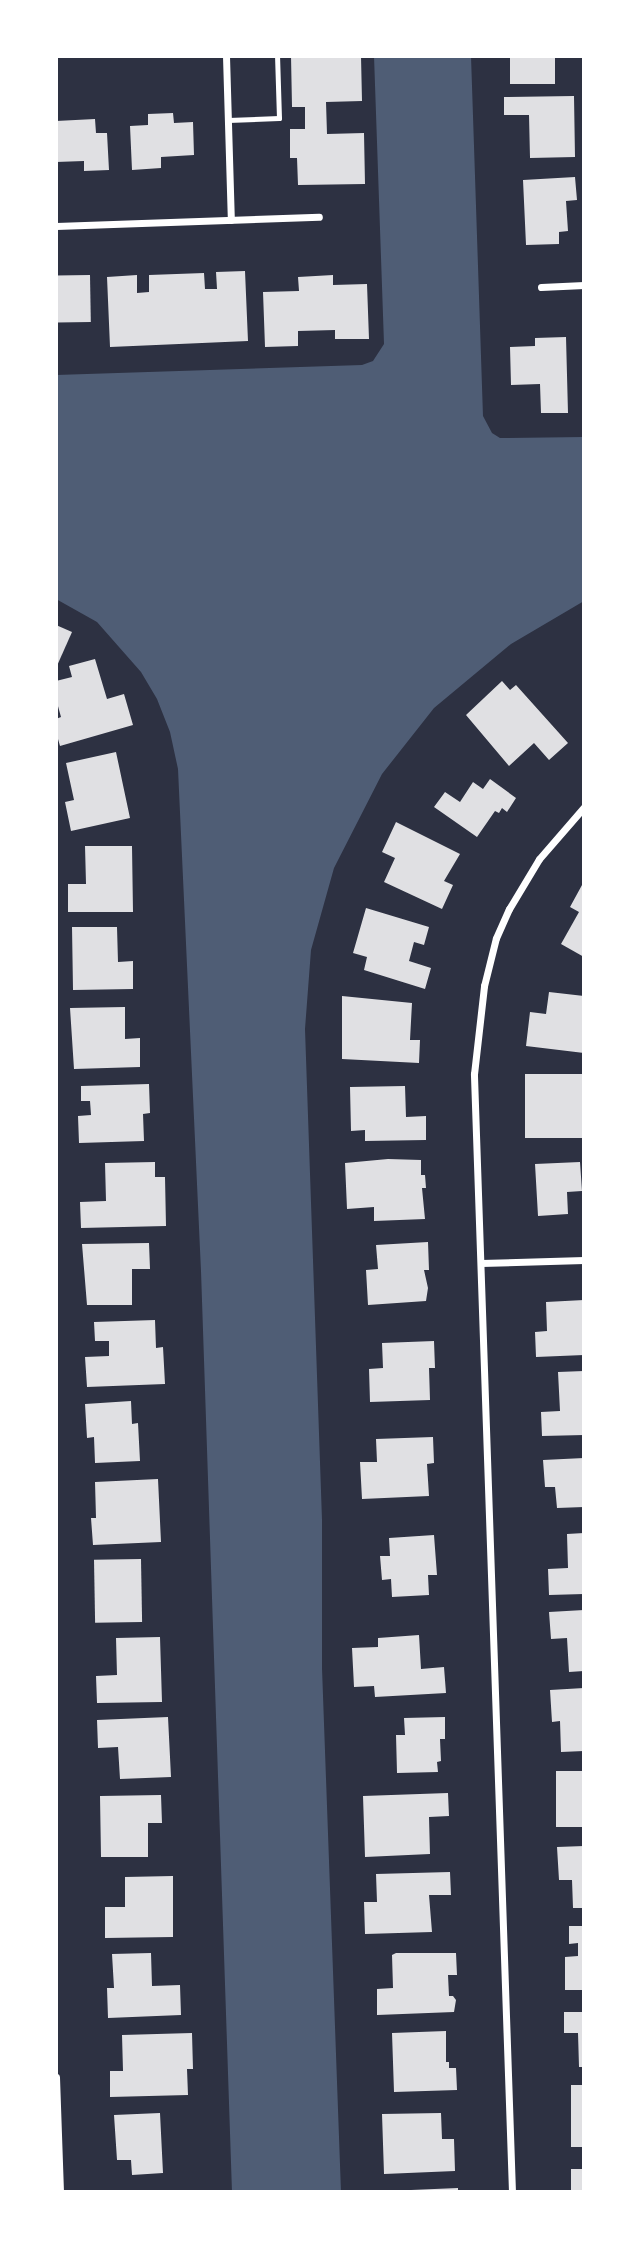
<!DOCTYPE html>
<html>
<head>
<meta charset="utf-8">
<style>
	body { margin:0 }
	#map { position:relative; width:640px; height:2248px; overflow:hidden; background:#2d3142; font-family:"Source Sans 3",sans-serif }
	div>[style] { position:absolute }
	.water>* { inset:0; background:#4f5d75 }
	.building>* { inset:0; background:#e0e0e3; transform-origin:0 0 }
	.service>* { height:5px; margin:-2.5px; padding:0 2.5px; transform-origin:2.5px; border-radius:2.5px; background:#fff }
	.minor>* { height:7px; margin:-3.5px; padding:0 3.5px; transform-origin:3.5px; border-radius:3.5px; background:#fff }
	span { translate:-50% -50%; white-space:nowrap; text-align:center; line-height:1.15; -webkit-text-stroke:7px #fff; paint-order:stroke }
	.frame { position:absolute; inset:0; border:58px solid #fff; pointer-events:none }
</style>
</head>
<body>
<div id="map">
	<div class="water">
		<i style="clip-path:polygon(374px 56px,471px 56px,483px 416px,492px 433px,500px 438px,584px 437px,584px 601px,511px 644px,434px 708px,382px 774px,334px 868px,311px 950px,305px 1029px,322px 1520px,322px 1668px,341px 2192px,232px 2192px,201px 1271px,178px 769px,170px 732px,157px 699px,141px 672px,97px 622px,56px 599px,56px 375px,362px 365px,373px 361px,384px 344px)"></i>
	</div>
	<div class="building">
		<i style="clip-path:polygon(291px 56px,361px 56px,362px 101px,326px 102px,327px 134px,364px 133px,365px 184px,298px 185px,297px 158px,290px 158px,290px 129px,305px 129px,305px 107px,292px 107px)"></i>
		<i style="left:510px;top:56px;width:45px;height:28px"></i>
		<i style="clip-path:polygon(574px 96px,575px 157px,530px 158px,529px 115px,504px 115px,504px 97px)"></i>
		<i style="clip-path:polygon(173px 113px,174px 123px,193px 122px,194px 155px,161px 157px,161px 168px,132px 170px,130px 126px,148px 125px,148px 114px)"></i>
		<i style="clip-path:polygon(95px 119px,96px 133px,107px 133px,109px 170px,84px 171px,84px 161px,56px 162px,56px 121px)"></i>
		<i style="clip-path:polygon(575px 177px,577px 200px,566px 201px,568px 231px,559px 232px,559px 244px,526px 245px,523px 180px)"></i>
		<i style="clip-path:polygon(245px 271px,248px 341px,110px 347px,107px 277px,137px 275px,137px 293px,149px 292px,149px 275px,204px 273px,205px 289px,217px 289px,216px 272px)"></i>
		<i style="left:90px;top:275px;width:47px;height:34px;rotate:89deg"></i>
		<i style="clip-path:polygon(333px 275px,333px 285px,367px 284px,369px 339px,335px 339px,335px 330px,298px 331px,298px 346px,265px 347px,263px 292px,299px 291px,298px 277px)"></i>
		<i style="clip-path:polygon(566px 337px,568px 413px,541px 413px,540px 384px,511px 385px,510px 347px,535px 346px,535px 338px)"></i>
		<i style="clip-path:polygon(56px 625px,72px 632px,56px 668px)"></i>
		<i style="clip-path:polygon(95px 659px,107px 699px,124px 694px,133px 725px,60px 746px,56px 732px,56px 719px,61px 717px,56px 699px,56px 681px,72px 677px,69px 666px)"></i>
		<i style="clip-path:polygon(502px 681px,510px 690px,516px 685px,568px 743px,549px 760px,534px 743px,509px 766px,466px 715px)"></i>
		<i style="clip-path:polygon(116px 752px,130px 818px,71px 831px,65px 802px,74px 800px,66px 763px)"></i>
		<i style="clip-path:polygon(490px 779px,516px 798px,507px 812px,502px 808px,499px 813px,495px 811px,477px 837px,434px 807px,445px 792px,460px 802px,473px 782px,483px 789px)"></i>
		<i style="clip-path:polygon(396px 822px,460px 854px,444px 881px,453px 885px,442px 909px,384px 882px,395px 858px,382px 852px)"></i>
		<i style="clip-path:polygon(85px 846px,132px 846px,133px 912px,68px 912px,68px 884px,86px 884px)"></i>
		<i style="clip-path:polygon(582px 885px,584px 886px,584px 957px,561px 944px,579px 912px,570px 907px)"></i>
		<i style="clip-path:polygon(366px 908px,429px 927px,424px 945px,414px 942px,409px 961px,431px 968px,425px 989px,364px 970px,367px 957px,353px 953px)"></i>
		<i style="clip-path:polygon(72px 927px,117px 927px,118px 962px,133px 961px,133px 989px,73px 990px)"></i>
		<i style="clip-path:polygon(549px 992px,584px 996px,584px 1053px,526px 1046px,530px 1012px,546px 1014px)"></i>
		<i style="clip-path:polygon(342px 996px,412px 1003px,410px 1040px,420px 1040px,419px 1063px,342px 1059px)"></i>
		<i style="clip-path:polygon(125px 1007px,125px 1039px,140px 1038px,140px 1067px,74px 1069px,70px 1008px)"></i>
		<i style="left:584px;top:1074px;width:64px;height:59px;rotate:90deg"></i>
		<i style="clip-path:polygon(149px 1084px,150px 1113px,143px 1114px,144px 1141px,79px 1143px,78px 1116px,91px 1115px,90px 1101px,81px 1101px,81px 1086px)"></i>
		<i style="clip-path:polygon(405px 1086px,406px 1117px,426px 1116px,426px 1140px,365px 1141px,365px 1130px,351px 1131px,350px 1087px)"></i>
		<i style="clip-path:polygon(388px 1159px,421px 1160px,421px 1175px,425px 1175px,426px 1188px,422px 1188px,425px 1219px,374px 1221px,374px 1207px,347px 1209px,345px 1163px)"></i>
		<i style="clip-path:polygon(155px 1162px,155px 1177px,165px 1177px,166px 1226px,81px 1228px,80px 1202px,106px 1201px,105px 1163px)"></i>
		<i style="clip-path:polygon(580px 1162px,582px 1191px,567px 1192px,568px 1214px,538px 1216px,535px 1164px)"></i>
		<i style="clip-path:polygon(428px 1242px,429px 1270px,424px 1270px,428px 1288px,426px 1301px,368px 1305px,366px 1270px,378px 1269px,376px 1245px)"></i>
		<i style="clip-path:polygon(149px 1243px,150px 1269px,132px 1269px,132px 1305px,87px 1305px,82px 1244px)"></i>
		<i style="clip-path:polygon(584px 1300px,584px 1355px,536px 1357px,535px 1332px,547px 1331px,546px 1302px)"></i>
		<i style="clip-path:polygon(155px 1320px,156px 1348px,163px 1347px,165px 1384px,87px 1387px,85px 1357px,109px 1356px,109px 1341px,95px 1341px,94px 1322px)"></i>
		<i style="clip-path:polygon(434px 1341px,435px 1368px,429px 1368px,430px 1400px,370px 1402px,369px 1369px,383px 1368px,382px 1343px)"></i>
		<i style="clip-path:polygon(584px 1371px,584px 1435px,542px 1436px,541px 1412px,560px 1411px,558px 1372px)"></i>
		<i style="clip-path:polygon(131px 1401px,132px 1424px,138px 1423px,140px 1461px,95px 1463px,94px 1437px,87px 1438px,85px 1404px)"></i>
		<i style="clip-path:polygon(433px 1437px,434px 1463px,427px 1464px,429px 1496px,362px 1499px,360px 1462px,377px 1462px,376px 1439px)"></i>
		<i style="clip-path:polygon(584px 1458px,584px 1507px,557px 1508px,555px 1487px,545px 1487px,543px 1460px)"></i>
		<i style="clip-path:polygon(158px 1479px,161px 1542px,93px 1545px,91px 1518px,96px 1518px,95px 1482px)"></i>
		<i style="clip-path:polygon(584px 1533px,584px 1594px,549px 1595px,548px 1569px,568px 1568px,567px 1534px)"></i>
		<i style="clip-path:polygon(434px 1535px,437px 1575px,428px 1575px,429px 1595px,392px 1597px,391px 1579px,382px 1580px,380px 1556px,390px 1556px,389px 1538px)"></i>
		<i style="left:141px;top:1559px;width:63px;height:47px;rotate:89deg"></i>
		<i style="clip-path:polygon(584px 1610px,584px 1671px,569px 1672px,567px 1638px,551px 1639px,549px 1612px)"></i>
		<i style="clip-path:polygon(419px 1635px,421px 1669px,444px 1667px,446px 1693px,375px 1697px,374px 1686px,354px 1687px,352px 1648px,378px 1647px,378px 1638px)"></i>
		<i style="clip-path:polygon(160px 1637px,162px 1702px,97px 1703px,96px 1676px,117px 1675px,116px 1638px)"></i>
		<i style="clip-path:polygon(584px 1688px,584px 1751px,561px 1752px,560px 1721px,552px 1722px,550px 1690px)"></i>
		<i style="clip-path:polygon(168px 1717px,171px 1777px,120px 1779px,118px 1747px,98px 1748px,97px 1720px)"></i>
		<i style="clip-path:polygon(445px 1717px,445px 1739px,440px 1739px,441px 1761px,437px 1762px,438px 1772px,397px 1773px,396px 1735px,405px 1735px,404px 1718px)"></i>
		<i style="left:584px;top:1771px;width:56px;height:28px;rotate:90deg"></i>
		<i style="clip-path:polygon(448px 1793px,449px 1816px,429px 1817px,430px 1854px,365px 1857px,363px 1796px)"></i>
		<i style="clip-path:polygon(161px 1795px,162px 1823px,148px 1823px,148px 1857px,101px 1857px,100px 1796px)"></i>
		<i style="clip-path:polygon(584px 1846px,584px 1908px,573px 1908px,572px 1880px,559px 1880px,557px 1847px)"></i>
		<i style="clip-path:polygon(450px 1872px,451px 1895px,429px 1895px,432px 1932px,365px 1934px,364px 1902px,377px 1902px,376px 1874px)"></i>
		<i style="clip-path:polygon(173px 1876px,173px 1937px,105px 1938px,105px 1907px,125px 1907px,125px 1877px)"></i>
		<i style="clip-path:polygon(569px 1926px,584px 1926px,584px 1990px,565px 1990px,565px 1957px,578px 1956px,578px 1943px,569px 1944px)"></i>
		<i style="clip-path:polygon(151px 1953px,152px 1986px,180px 1985px,181px 2015px,108px 2018px,107px 1988px,114px 1988px,112px 1954px)"></i>
		<i style="clip-path:polygon(396px 1953px,456px 1953px,457px 1975px,448px 1975px,449px 1996px,453px 1996px,456px 2000px,454px 2012px,377px 2015px,377px 1989px,393px 1988px,392px 1955px)"></i>
		<i style="clip-path:polygon(564px 2012px,584px 2012px,584px 2067px,579px 2067px,578px 2033px,564px 2033px)"></i>
		<i style="clip-path:polygon(446px 2031px,446px 2062px,449px 2062px,449px 2068px,456px 2068px,457px 2090px,394px 2092px,392px 2033px)"></i>
		<i style="clip-path:polygon(192px 2033px,193px 2069px,187px 2069px,188px 2095px,110px 2097px,110px 2071px,123px 2071px,122px 2035px)"></i>
		<i style="left:571px;top:2085px;width:13px;height:62px"></i>
		<i style="clip-path:polygon(160px 2113px,163px 2173px,132px 2175px,131px 2160px,117px 2160px,114px 2115px)"></i>
		<i style="clip-path:polygon(441px 2113px,442px 2139px,454px 2139px,455px 2171px,384px 2174px,382px 2114px)"></i>
		<i style="left:571px;top:2169px;width:13px;height:23px"></i>
		<i style="clip-path:polygon(458px 2188px,458px 2192px,411px 2192px,411px 2190px)"></i>
	</div>
	<div class="service">
		<i style="left:228px;top:120px;width:51px;rotate:-2.2deg"></i>
		<i style="left:279px;top:118px;width:62px;rotate:-91.8deg"></i>
	</div>
	<div class="minor">
		<i style="left:226px;top:56px;width:164px;rotate:88.3deg"></i>
		<i style="left:56px;top:226px;width:263px;rotate:-2deg"></i>
		<i style="left:541px;top:287px;width:43px;rotate:-2.7deg"></i>
		<i style="left:481px;top:1263px;width:103px;rotate:-1.7deg"></i>
		<i style="left:56px;top:2077px;width:115px;rotate:88deg"></i>
		<i style="left:512px;top:2192px;width:1119px;rotate:-91.95deg"></i>
		<i style="left:474px;top:1074px;width:89px;rotate:-83.5deg"></i>
		<i style="left:484px;top:986px;width:49px;rotate:-76deg"></i>
		<i style="left:496px;top:938px;width:32px;rotate:-66deg"></i>
		<i style="left:509px;top:909px;width:58px;rotate:-59deg"></i>
		<i style="left:539px;top:859px;width:69px;rotate:-49.1deg"></i>
	</div>
	<div class="frame"></div>
</div>
</body>
</html>
